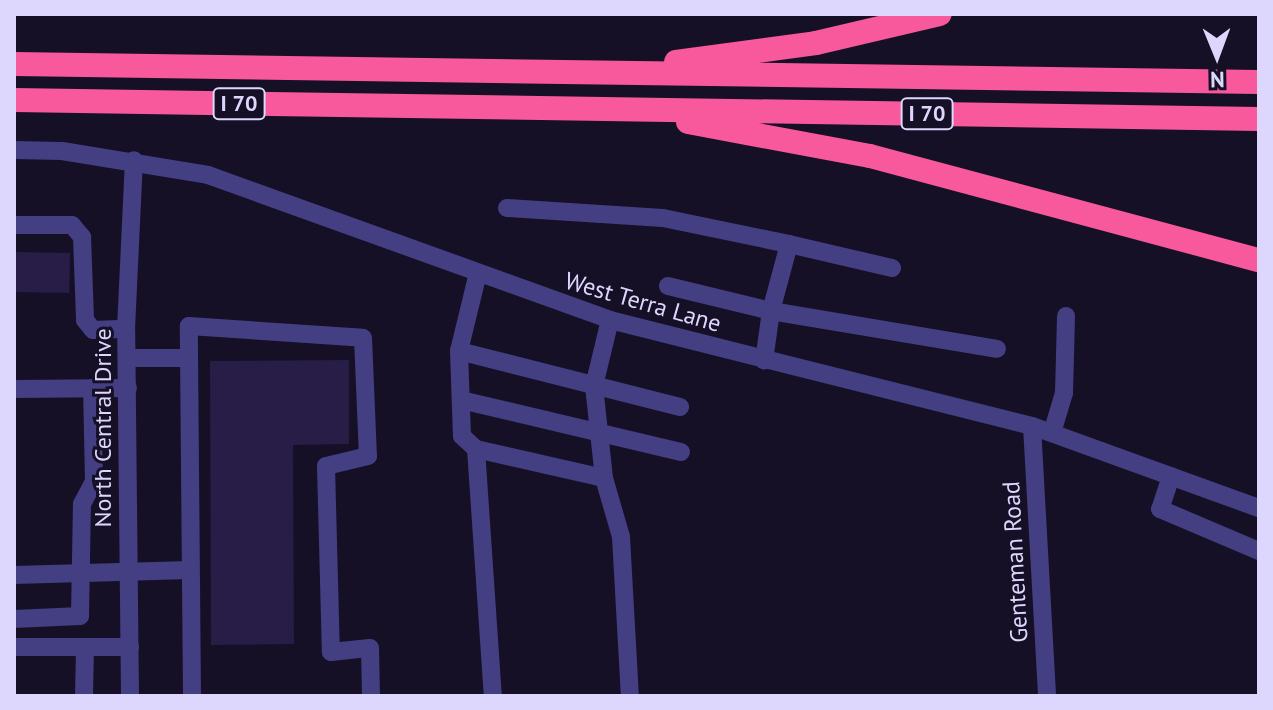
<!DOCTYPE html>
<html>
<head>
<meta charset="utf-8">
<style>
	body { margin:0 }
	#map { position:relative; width:1273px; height:710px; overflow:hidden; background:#151026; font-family:"PT Sans",sans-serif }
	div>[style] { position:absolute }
	.building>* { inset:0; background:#281d46; transform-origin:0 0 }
	.minor>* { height:18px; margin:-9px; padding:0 9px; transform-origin:9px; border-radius:9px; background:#443e83 }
	.highway>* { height:24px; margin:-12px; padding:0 12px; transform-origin:12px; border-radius:12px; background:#f8589c }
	span { translate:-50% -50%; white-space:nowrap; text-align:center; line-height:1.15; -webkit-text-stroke:6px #151026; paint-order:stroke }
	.shield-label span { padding:2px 6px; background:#151026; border:2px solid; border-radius:6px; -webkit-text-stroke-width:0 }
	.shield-label { font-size:22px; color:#ded7fd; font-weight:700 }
	.street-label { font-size:24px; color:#ded7fd }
	.frame { position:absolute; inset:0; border:16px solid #ded7fd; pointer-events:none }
	.north { position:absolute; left:1177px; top:16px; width:80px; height:80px; -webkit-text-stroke:6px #151026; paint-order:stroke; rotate:179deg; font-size:22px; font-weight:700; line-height:32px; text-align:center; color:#ded7fd }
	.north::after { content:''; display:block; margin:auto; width:28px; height:36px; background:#ded7fd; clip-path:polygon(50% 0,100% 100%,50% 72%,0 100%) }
</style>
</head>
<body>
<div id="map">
	<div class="building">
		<i style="left:14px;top:252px;width:56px;height:40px;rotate:1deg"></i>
		<i style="clip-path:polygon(349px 360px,349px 444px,293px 445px,294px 644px,211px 645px,210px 361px)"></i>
	</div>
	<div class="minor">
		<i style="left:14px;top:150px;width:48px;rotate:1.2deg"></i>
		<i style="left:62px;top:151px;width:148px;rotate:9.3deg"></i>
		<i style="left:208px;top:175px;width:427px;rotate:19.8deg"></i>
		<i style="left:610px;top:320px;width:435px;rotate:14.1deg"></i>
		<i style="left:1032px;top:426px;width:241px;rotate:19.9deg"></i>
		<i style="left:507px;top:208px;width:156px;rotate:3.7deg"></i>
		<i style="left:663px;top:218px;width:129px;rotate:11.7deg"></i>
		<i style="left:14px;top:225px;width:58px"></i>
		<i style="left:72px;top:225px;width:16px;rotate:50deg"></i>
		<i style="left:82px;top:237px;width:83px;rotate:87.9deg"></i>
		<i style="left:85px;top:320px;width:13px;rotate:51deg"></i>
		<i style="left:93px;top:330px;width:33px;rotate:-2deg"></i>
		<i style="left:892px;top:268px;width:106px;rotate:-166.9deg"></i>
		<i style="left:789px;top:244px;width:69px;rotate:105deg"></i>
		<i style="left:771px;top:311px;width:229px;rotate:9.5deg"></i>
		<i style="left:478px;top:273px;width:80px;rotate:103.7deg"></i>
		<i style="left:459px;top:351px;width:85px;rotate:88deg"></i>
		<i style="left:462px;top:436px;width:19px;rotate:43deg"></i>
		<i style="left:476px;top:449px;width:131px;rotate:12.8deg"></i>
		<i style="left:604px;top:478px;width:93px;rotate:-96.2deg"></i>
		<i style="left:594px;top:386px;width:68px;rotate:-76.4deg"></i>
		<i style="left:668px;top:286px;width:106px;rotate:13.6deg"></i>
		<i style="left:771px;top:311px;width:50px;rotate:98deg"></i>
		<i style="left:459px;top:351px;width:228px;rotate:14.2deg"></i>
		<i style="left:127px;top:358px;width:61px"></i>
		<i style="left:14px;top:389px;width:114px;rotate:-0.5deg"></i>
		<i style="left:461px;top:400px;width:226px;rotate:13.3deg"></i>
		<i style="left:1032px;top:426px;width:270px;rotate:86.8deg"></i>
		<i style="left:1052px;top:433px;width:42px;rotate:-73.3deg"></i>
		<i style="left:1064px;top:393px;width:77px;rotate:-88.5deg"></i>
		<i style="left:476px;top:449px;width:248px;rotate:86.1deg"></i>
		<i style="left:1171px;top:476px;width:35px;rotate:108deg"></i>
		<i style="left:1160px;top:509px;width:108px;rotate:23deg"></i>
		<i style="left:604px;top:478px;width:61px;rotate:73.9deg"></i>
		<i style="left:621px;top:537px;width:159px;rotate:86.8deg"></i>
		<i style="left:14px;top:575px;width:176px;rotate:-1.6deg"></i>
		<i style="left:14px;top:619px;width:66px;rotate:-2.6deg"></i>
		<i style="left:80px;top:616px;width:112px;rotate:-89deg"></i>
		<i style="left:82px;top:504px;width:26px;rotate:-62deg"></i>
		<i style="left:94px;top:481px;width:93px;rotate:-91.2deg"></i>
		<i style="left:14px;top:647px;width:71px"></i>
		<i style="left:84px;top:696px;width:49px;rotate:-88.8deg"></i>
		<i style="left:85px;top:647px;width:45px"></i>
		<i style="left:130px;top:696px;width:367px;rotate:-90.6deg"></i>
		<i style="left:126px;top:329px;width:169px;rotate:-87.3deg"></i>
		<i style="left:192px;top:696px;width:370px;rotate:-90.5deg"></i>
		<i style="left:189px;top:326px;width:174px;rotate:3.9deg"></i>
		<i style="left:363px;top:338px;width:118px;rotate:87.6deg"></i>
		<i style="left:368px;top:456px;width:43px;rotate:166.6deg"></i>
		<i style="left:326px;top:466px;width:186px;rotate:88.5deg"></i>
		<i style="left:331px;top:652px;width:39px;rotate:-6deg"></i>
		<i style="left:370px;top:648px;width:48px;rotate:88.8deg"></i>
	</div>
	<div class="highway">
		<i style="left:676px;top:62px;width:141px;rotate:-7.7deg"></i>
		<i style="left:816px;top:43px;width:127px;rotate:-13.2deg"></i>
		<i style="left:14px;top:64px;width:1245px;rotate:0.83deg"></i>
		<i style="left:14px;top:100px;width:1245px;rotate:0.87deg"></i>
		<i style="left:688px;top:122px;width:185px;rotate:10.6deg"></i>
		<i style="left:870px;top:156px;width:403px;rotate:15deg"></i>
	</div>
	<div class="shield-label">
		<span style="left:239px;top:104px">I 70</span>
		<span style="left:927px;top:114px">I 70</span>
	</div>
	<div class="street-label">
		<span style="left:643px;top:302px;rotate:16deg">West Terra Lane</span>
		<span style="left:103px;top:428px;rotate:-90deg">North Central Drive</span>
		<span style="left:1015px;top:562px;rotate:-93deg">Genteman Road</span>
	</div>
	<div class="frame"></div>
	<div class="north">N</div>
</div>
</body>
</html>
